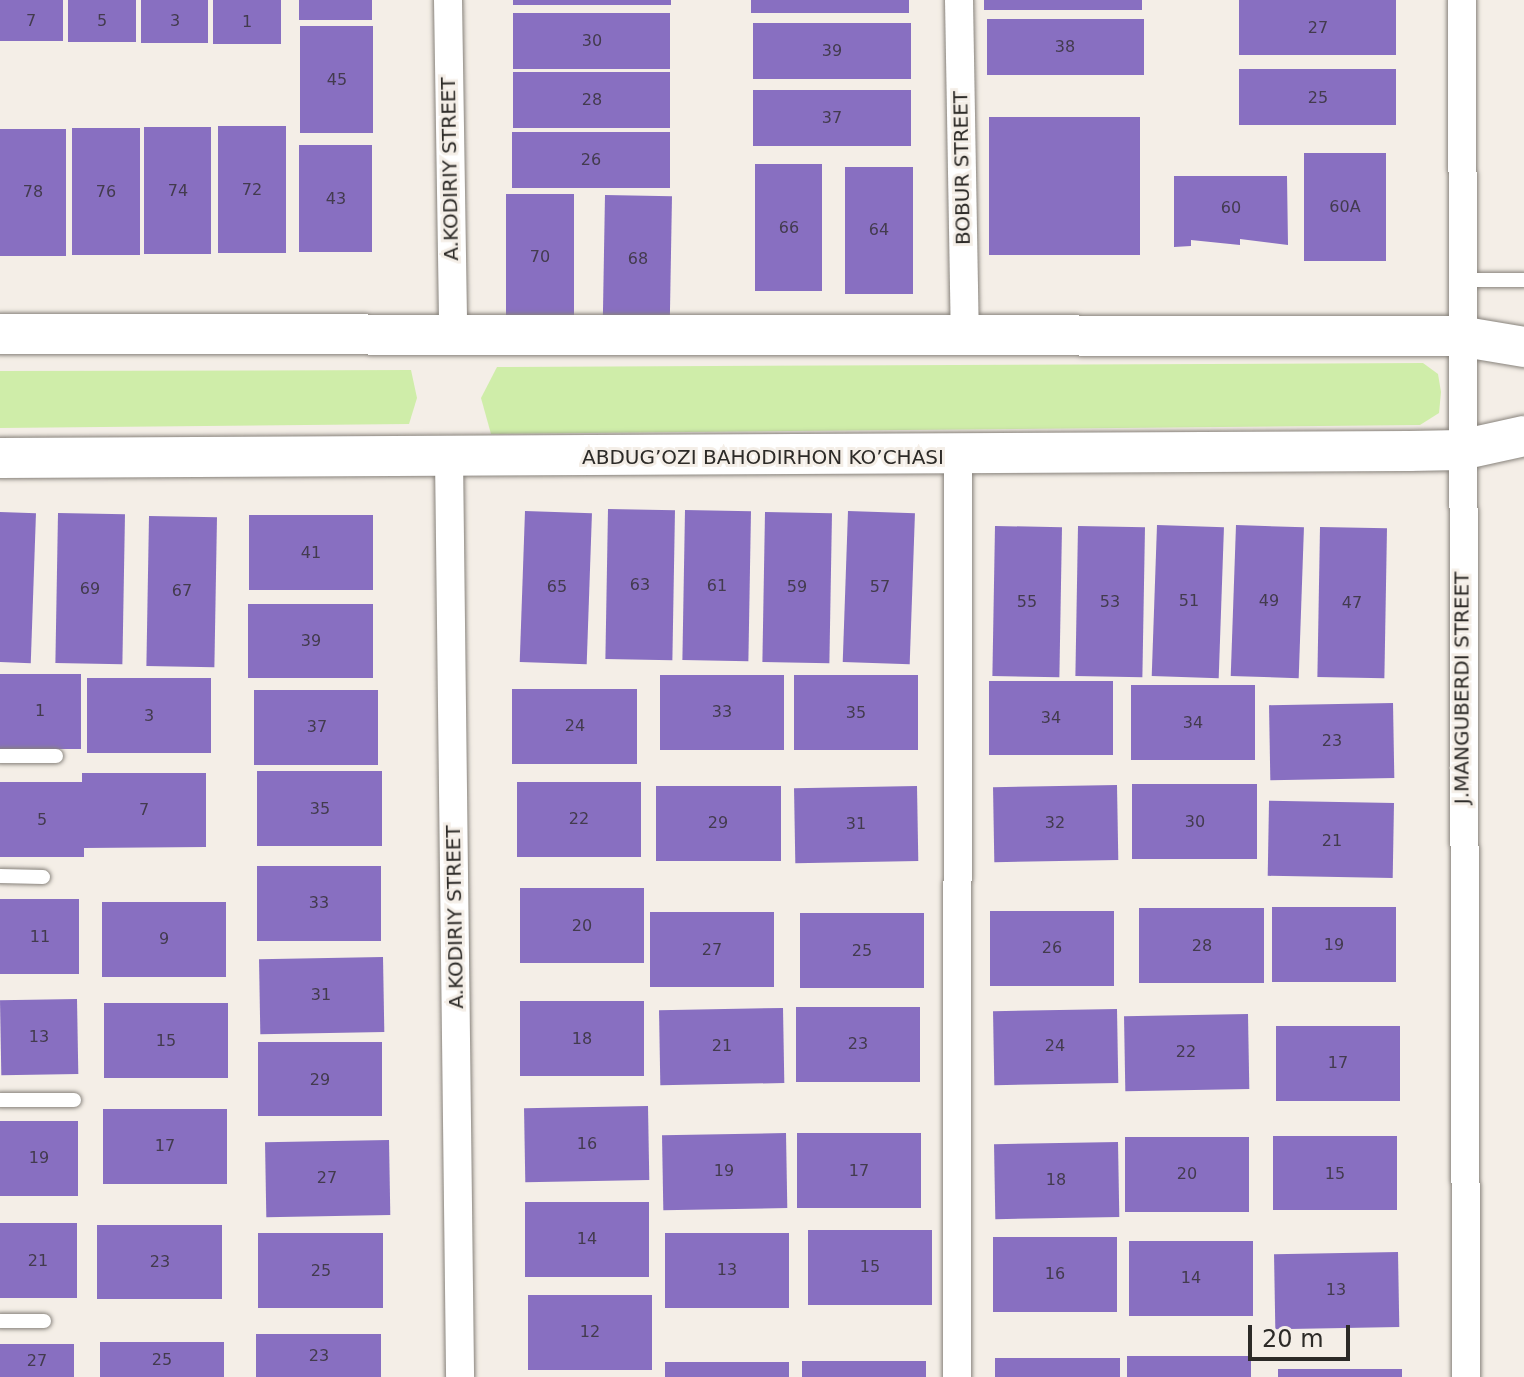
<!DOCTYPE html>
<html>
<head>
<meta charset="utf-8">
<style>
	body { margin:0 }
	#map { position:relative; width:1524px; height:1377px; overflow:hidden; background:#f4eee7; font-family:"DejaVu Sans",sans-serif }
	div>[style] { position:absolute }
	.green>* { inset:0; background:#cfeda9 }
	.building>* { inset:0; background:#886fc1; transform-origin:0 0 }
	.roads { filter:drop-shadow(0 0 2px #87827b) drop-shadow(0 0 2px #87827b) }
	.lane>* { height:14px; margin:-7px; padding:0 7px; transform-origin:7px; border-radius:7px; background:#fff }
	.street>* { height:28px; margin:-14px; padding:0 14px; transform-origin:14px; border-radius:14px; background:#fff }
	.secondary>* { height:40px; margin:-20px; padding:0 20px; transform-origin:20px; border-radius:20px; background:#fff }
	span { translate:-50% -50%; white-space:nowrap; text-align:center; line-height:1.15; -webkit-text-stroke:6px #f4eee7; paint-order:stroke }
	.number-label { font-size:16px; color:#433b4e }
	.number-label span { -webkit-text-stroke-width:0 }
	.street-label { font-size:20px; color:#2c2a27 }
	.scale { position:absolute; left:1248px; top:1325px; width:102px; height:36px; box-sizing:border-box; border:4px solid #2c2a27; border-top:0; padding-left:10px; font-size:24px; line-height:28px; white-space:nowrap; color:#2c2a27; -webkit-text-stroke:6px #f4eee7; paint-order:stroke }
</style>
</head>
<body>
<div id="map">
	<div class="green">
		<i style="clip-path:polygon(1423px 363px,1438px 374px,1441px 392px,1439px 413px,1420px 425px,491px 434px,481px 398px,497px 367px)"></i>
		<i style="clip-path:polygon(411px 370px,417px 398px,409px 424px,0 428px,0 371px)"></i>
	</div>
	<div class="building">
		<i style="left:0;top:0;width:63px;height:41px"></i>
		<i style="left:68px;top:0;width:68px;height:42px"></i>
		<i style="left:141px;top:0;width:67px;height:43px"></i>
		<i style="left:213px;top:0;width:68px;height:44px"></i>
		<i style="left:299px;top:0;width:73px;height:20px"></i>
		<i style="left:513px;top:0;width:158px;height:5px"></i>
		<i style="left:751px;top:0;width:158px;height:13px"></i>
		<i style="left:984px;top:0;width:158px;height:10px"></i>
		<i style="left:1239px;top:0;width:157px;height:55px"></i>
		<i style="left:513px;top:13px;width:157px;height:56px"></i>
		<i style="left:987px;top:19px;width:157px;height:56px"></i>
		<i style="left:911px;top:23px;width:56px;height:158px;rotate:90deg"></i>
		<i style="left:300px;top:26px;width:73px;height:107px"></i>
		<i style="left:1396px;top:69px;width:56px;height:157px;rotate:90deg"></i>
		<i style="left:513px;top:72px;width:157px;height:56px"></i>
		<i style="left:753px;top:90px;width:158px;height:56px"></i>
		<i style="left:1140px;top:117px;width:138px;height:151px;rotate:90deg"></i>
		<i style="left:218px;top:126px;width:68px;height:127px"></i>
		<i style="left:144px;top:127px;width:67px;height:127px"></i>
		<i style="left:72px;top:128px;width:68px;height:127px"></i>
		<i style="left:0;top:129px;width:66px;height:127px"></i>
		<i style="left:670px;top:132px;width:56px;height:158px;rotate:90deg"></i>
		<i style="left:299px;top:145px;width:73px;height:107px"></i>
		<i style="left:1304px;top:153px;width:82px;height:108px"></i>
		<i style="left:755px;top:164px;width:67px;height:127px"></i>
		<i style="left:845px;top:167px;width:68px;height:127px"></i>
		<i style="clip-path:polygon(1174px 176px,1287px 176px,1288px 245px,1240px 239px,1240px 245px,1191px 240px,1191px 246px,1174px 247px)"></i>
		<i style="left:506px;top:194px;width:68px;height:127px"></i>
		<i style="left:605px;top:195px;width:67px;height:128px;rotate:1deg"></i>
		<i style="left:608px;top:509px;width:67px;height:150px;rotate:1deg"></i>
		<i style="left:685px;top:510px;width:66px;height:150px;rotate:1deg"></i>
		<i style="left:525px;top:511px;width:67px;height:151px;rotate:2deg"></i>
		<i style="left:848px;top:511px;width:67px;height:151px;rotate:2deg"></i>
		<i style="left:0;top:512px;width:36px;height:150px;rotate:2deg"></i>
		<i style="left:765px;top:512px;width:67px;height:150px;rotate:1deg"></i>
		<i style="left:58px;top:513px;width:67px;height:150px;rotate:1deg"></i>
		<i style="left:373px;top:515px;width:75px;height:124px;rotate:90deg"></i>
		<i style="left:149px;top:516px;width:68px;height:150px;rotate:1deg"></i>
		<i style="left:1157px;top:525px;width:67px;height:151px;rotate:2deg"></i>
		<i style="left:1236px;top:525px;width:68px;height:151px;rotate:2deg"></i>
		<i style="left:995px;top:526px;width:67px;height:150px;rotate:1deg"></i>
		<i style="left:1078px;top:526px;width:67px;height:150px;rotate:1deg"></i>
		<i style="left:1320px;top:527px;width:67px;height:150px;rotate:1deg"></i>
		<i style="left:373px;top:604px;width:74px;height:125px;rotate:90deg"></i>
		<i style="left:0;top:674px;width:81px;height:75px"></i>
		<i style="left:660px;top:675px;width:124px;height:75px"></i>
		<i style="left:918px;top:675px;width:75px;height:124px;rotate:90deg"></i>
		<i style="left:211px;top:678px;width:75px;height:124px;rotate:90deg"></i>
		<i style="left:1113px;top:681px;width:74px;height:124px;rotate:90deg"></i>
		<i style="left:1255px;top:685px;width:75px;height:124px;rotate:90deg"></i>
		<i style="left:512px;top:689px;width:125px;height:75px"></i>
		<i style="left:254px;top:690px;width:124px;height:75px"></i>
		<i style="left:1393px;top:703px;width:75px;height:124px;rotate:89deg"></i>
		<i style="left:382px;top:771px;width:75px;height:125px;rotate:90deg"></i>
		<i style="clip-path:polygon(82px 773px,206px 773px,206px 847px,84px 848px,84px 857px,0 857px,0 782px,82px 782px)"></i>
		<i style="left:517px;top:782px;width:124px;height:75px"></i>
		<i style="left:1257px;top:784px;width:75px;height:125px;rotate:90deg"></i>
		<i style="left:1117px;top:785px;width:75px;height:124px;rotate:89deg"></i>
		<i style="left:656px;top:786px;width:125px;height:75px"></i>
		<i style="left:917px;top:786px;width:75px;height:123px;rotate:89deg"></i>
		<i style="left:1394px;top:803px;width:75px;height:125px;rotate:91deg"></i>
		<i style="left:257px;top:866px;width:124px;height:75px"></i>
		<i style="left:644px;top:888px;width:75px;height:124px;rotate:90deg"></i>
		<i style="left:0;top:899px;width:79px;height:75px"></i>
		<i style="left:102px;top:902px;width:124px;height:75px"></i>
		<i style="left:1396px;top:907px;width:75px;height:124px;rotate:90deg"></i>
		<i style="left:1264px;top:908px;width:75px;height:125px;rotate:90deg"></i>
		<i style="left:990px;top:911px;width:124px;height:75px"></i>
		<i style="left:774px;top:912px;width:75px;height:124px;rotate:90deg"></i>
		<i style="left:924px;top:913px;width:75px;height:124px;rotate:90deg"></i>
		<i style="left:383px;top:957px;width:75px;height:124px;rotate:89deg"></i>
		<i style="left:77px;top:999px;width:75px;height:77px;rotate:89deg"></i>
		<i style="left:644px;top:1001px;width:75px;height:124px;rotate:90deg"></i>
		<i style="left:228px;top:1003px;width:75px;height:124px;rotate:90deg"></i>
		<i style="left:796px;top:1007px;width:124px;height:75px"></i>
		<i style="left:783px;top:1008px;width:75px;height:124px;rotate:89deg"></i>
		<i style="left:1117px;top:1009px;width:74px;height:124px;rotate:89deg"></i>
		<i style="left:1248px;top:1014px;width:75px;height:124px;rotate:89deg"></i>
		<i style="left:1276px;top:1026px;width:124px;height:75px"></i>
		<i style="left:382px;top:1042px;width:74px;height:124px;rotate:90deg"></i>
		<i style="left:648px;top:1106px;width:74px;height:124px;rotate:89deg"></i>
		<i style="left:103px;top:1109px;width:124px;height:75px"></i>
		<i style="left:0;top:1121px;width:78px;height:75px"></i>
		<i style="left:786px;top:1133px;width:75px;height:124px;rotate:89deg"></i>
		<i style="left:921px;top:1133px;width:75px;height:124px;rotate:90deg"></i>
		<i style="left:1397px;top:1136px;width:74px;height:124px;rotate:90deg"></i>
		<i style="left:1125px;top:1137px;width:124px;height:75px"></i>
		<i style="left:389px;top:1140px;width:75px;height:124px;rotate:89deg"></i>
		<i style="left:1118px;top:1142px;width:75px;height:124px;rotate:89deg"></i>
		<i style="left:525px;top:1202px;width:124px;height:75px"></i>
		<i style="left:77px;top:1223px;width:75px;height:77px;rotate:90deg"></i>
		<i style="left:222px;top:1225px;width:74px;height:125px;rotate:90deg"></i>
		<i style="left:808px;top:1230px;width:124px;height:75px"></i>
		<i style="left:383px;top:1233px;width:75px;height:125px;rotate:90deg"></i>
		<i style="left:665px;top:1233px;width:124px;height:75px"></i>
		<i style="left:993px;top:1237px;width:124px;height:75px"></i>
		<i style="left:1129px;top:1241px;width:124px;height:75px"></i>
		<i style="left:1398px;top:1252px;width:75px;height:124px;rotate:89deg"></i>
		<i style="left:528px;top:1295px;width:124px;height:75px"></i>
		<i style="left:381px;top:1334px;width:43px;height:125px;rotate:90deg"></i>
		<i style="left:224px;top:1342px;width:35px;height:124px;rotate:90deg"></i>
		<i style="left:0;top:1344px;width:74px;height:33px"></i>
		<i style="left:1127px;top:1356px;width:124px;height:21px"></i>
		<i style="left:1120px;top:1358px;width:19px;height:125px;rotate:90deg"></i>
		<i style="left:926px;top:1361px;width:16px;height:124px;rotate:90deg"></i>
		<i style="left:665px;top:1362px;width:124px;height:15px"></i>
		<i style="left:1402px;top:1369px;width:8px;height:124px;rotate:90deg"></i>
	</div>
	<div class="roads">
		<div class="lane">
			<i style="left:1460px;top:280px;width:64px"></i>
			<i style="left:0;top:756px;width:56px"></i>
			<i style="left:0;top:876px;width:43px;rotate:1.3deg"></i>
			<i style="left:0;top:1100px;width:74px"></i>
			<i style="left:0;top:1321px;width:44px"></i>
		</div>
		<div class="street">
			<i style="left:448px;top:0;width:337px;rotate:89.1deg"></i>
			<i style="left:959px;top:0;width:335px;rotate:89deg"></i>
			<i style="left:1462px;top:0;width:1377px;rotate:89.83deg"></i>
			<i style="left:449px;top:457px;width:920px;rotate:89.31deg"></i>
			<i style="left:957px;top:1377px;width:920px;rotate:-89.94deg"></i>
		</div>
		<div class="secondary">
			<i style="left:0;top:334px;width:1459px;rotate:0.08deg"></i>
			<i style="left:1459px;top:336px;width:66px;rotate:9.6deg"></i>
			<i style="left:0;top:458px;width:1409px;rotate:-0.28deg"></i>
			<i style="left:1409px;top:451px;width:52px;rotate:-1.1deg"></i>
			<i style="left:1461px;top:450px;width:65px;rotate:-12.5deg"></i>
		</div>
	</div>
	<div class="number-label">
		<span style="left:31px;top:21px">7</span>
		<span style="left:102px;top:21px">5</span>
		<span style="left:175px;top:21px">3</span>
		<span style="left:247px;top:22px">1</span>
		<span style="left:1318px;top:28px">27</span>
		<span style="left:592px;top:41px">30</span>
		<span style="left:1065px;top:47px">38</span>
		<span style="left:832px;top:51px">39</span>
		<span style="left:337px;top:80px">45</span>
		<span style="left:1318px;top:98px">25</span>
		<span style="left:592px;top:100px">28</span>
		<span style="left:832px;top:118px">37</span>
		<span style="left:591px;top:160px">26</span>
		<span style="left:252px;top:190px">72</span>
		<span style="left:178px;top:191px">74</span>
		<span style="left:33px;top:192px">78</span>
		<span style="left:106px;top:192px">76</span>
		<span style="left:336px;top:199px">43</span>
		<span style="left:1345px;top:207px">60A</span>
		<span style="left:1231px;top:208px">60</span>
		<span style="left:789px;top:228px">66</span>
		<span style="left:879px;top:230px">64</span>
		<span style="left:540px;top:257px">70</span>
		<span style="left:638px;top:259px">68</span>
		<span style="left:311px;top:553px">41</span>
		<span style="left:640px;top:585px">63</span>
		<span style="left:717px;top:586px">61</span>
		<span style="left:557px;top:587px">65</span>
		<span style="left:797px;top:587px">59</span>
		<span style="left:880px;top:587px">57</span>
		<span style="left:90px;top:589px">69</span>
		<span style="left:182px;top:591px">67</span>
		<span style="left:1189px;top:601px">51</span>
		<span style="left:1269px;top:601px">49</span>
		<span style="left:1027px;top:602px">55</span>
		<span style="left:1110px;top:602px">53</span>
		<span style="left:1352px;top:603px">47</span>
		<span style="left:311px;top:641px">39</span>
		<span style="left:40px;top:711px">1</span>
		<span style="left:722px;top:712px">33</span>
		<span style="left:856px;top:713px">35</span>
		<span style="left:149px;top:716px">3</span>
		<span style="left:1051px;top:718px">34</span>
		<span style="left:1193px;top:723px">34</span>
		<span style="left:575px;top:726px">24</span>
		<span style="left:317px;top:727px">37</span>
		<span style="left:1332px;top:741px">23</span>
		<span style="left:320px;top:809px">35</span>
		<span style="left:144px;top:810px">7</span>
		<span style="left:579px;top:819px">22</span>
		<span style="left:42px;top:820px">5</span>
		<span style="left:1195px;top:822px">30</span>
		<span style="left:718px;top:823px">29</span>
		<span style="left:1055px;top:823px">32</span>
		<span style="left:856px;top:824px">31</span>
		<span style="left:1332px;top:841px">21</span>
		<span style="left:319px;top:903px">33</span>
		<span style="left:582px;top:926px">20</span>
		<span style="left:40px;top:937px">11</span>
		<span style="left:164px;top:939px">9</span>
		<span style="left:1334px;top:945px">19</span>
		<span style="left:1202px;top:946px">28</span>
		<span style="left:1052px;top:948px">26</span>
		<span style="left:712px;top:950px">27</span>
		<span style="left:862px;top:951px">25</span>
		<span style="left:321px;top:995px">31</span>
		<span style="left:39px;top:1037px">13</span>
		<span style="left:582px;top:1039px">18</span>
		<span style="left:166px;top:1041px">15</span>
		<span style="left:858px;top:1044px">23</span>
		<span style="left:722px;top:1046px">21</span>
		<span style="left:1055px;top:1046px">24</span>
		<span style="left:1186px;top:1052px">22</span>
		<span style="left:1338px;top:1063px">17</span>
		<span style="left:320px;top:1080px">29</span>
		<span style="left:587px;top:1144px">16</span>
		<span style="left:165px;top:1146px">17</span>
		<span style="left:39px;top:1158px">19</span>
		<span style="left:724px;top:1171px">19</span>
		<span style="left:859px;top:1171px">17</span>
		<span style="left:1187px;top:1174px">20</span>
		<span style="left:1335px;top:1174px">15</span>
		<span style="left:327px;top:1178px">27</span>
		<span style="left:1056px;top:1180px">18</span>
		<span style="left:587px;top:1239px">14</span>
		<span style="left:38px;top:1261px">21</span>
		<span style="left:160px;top:1262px">23</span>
		<span style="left:870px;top:1267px">15</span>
		<span style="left:727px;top:1270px">13</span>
		<span style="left:321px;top:1271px">25</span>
		<span style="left:1055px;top:1274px">16</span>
		<span style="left:1191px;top:1278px">14</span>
		<span style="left:1336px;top:1290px">13</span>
		<span style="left:590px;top:1332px">12</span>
		<span style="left:319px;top:1356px">23</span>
		<span style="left:162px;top:1360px">25</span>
		<span style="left:37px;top:1361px">27</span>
	</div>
	<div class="street-label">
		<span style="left:962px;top:168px;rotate:-91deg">BOBUR STREET</span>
		<span style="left:450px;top:169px;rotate:-91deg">A.KODIRIY STREET</span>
		<span style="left:763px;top:457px">ABDUG’OZI BAHODIRHON KO’CHASI</span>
		<span style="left:1462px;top:688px;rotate:-90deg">J.MANGUBERDI STREET</span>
		<span style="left:455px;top:917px;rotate:-91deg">A.KODIRIY STREET</span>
	</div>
	<div class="scale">20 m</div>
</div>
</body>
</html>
